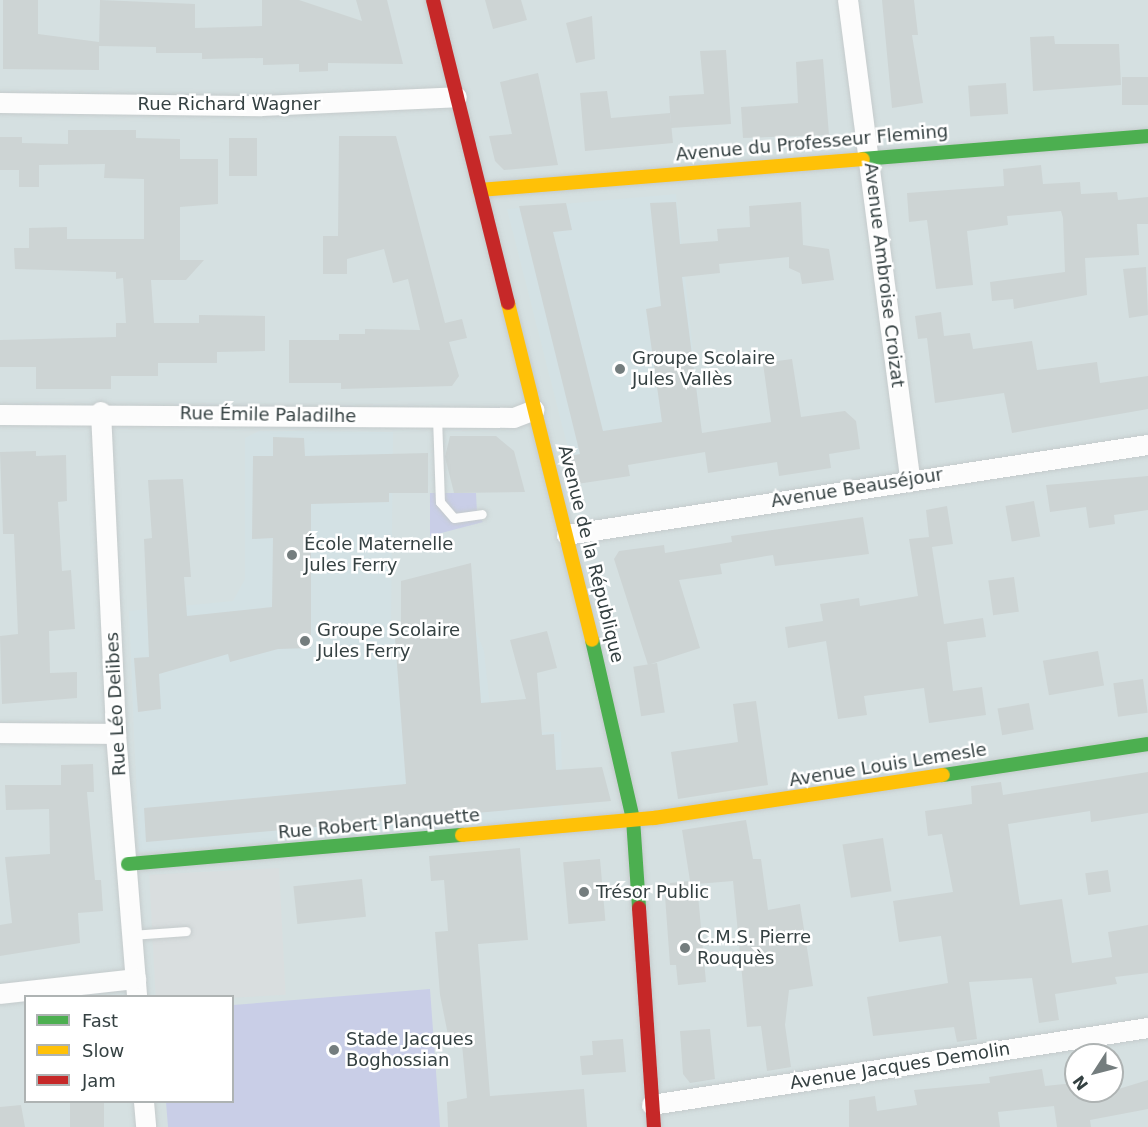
<!DOCTYPE html>
<html>
<head>
<meta charset="utf-8">
<style>
	body { margin:0 }
	#map { position:relative; width:1148px; height:1127px; overflow:hidden; background:#e8edee; font-family:"DejaVu Sans",sans-serif }
	div>[style] { position:absolute }
	.residential>* { inset:0; background:#d5e0e1 }
	.education>* { inset:0; background:#d3e1e4 }
	.green>* { inset:0; background:#c9cee7 }
	.parking>* { inset:0; background:#d9dedf; transform-origin:0 0 }
	.building>* { inset:0; background:#cdd4d4; transform-origin:0 0 }
	.roads { filter:drop-shadow(0 0 2px #c5cbcc) drop-shadow(0 0 2px #c5cbcc) }
	.lane>* { height:9px; margin:-4.5px; padding:0 4.5px; transform-origin:4.5px; border-radius:4.5px; background:#fcfcfc }
	.street>* { height:20px; margin:-10px; padding:0 10px; transform-origin:10px; border-radius:10px; background:#fcfcfc }
	.fast>* { height:14px; margin:-7px; padding:0 7px; transform-origin:7px; border-radius:7px; background:#4caf50 }
	.slow>* { height:14px; margin:-7px; padding:0 7px; transform-origin:7px; border-radius:7px; background:#ffc107 }
	.jam>* { height:14px; margin:-7px; padding:0 7px; transform-origin:7px; border-radius:7px; background:#c62828 }
	.dots>* { width:16px; height:16px; translate:-50% -50%; box-sizing:border-box; border:3px solid #fff; border-radius:50% }
	span { translate:-50% -50%; white-space:nowrap; text-align:center; line-height:1.15; -webkit-text-stroke:5px #fff; paint-order:stroke }
	.street-label { font-size:18px; color:#354142 }
	.poi-label { font-size:18px; color:#354142 }
	.left { translate:0 -50%; text-align:left }
	.legend { position:absolute; left:24px; top:995px; width:210px; height:108px; box-sizing:border-box; background:#fff; border:2px solid #aeb3b3; margin:0; padding:8px 10px; list-style:none; font-size:18px; color:#354142 }
	.legend li { display:flex; align-items:center; gap:12px; height:30px }
	.legend b { width:30px; border:2px solid #aeb3b3 }
	.north { position:absolute; left:1064px; top:1043px; width:60px; height:60px; box-sizing:border-box; background:#fff; border:2px solid #aeb3b3; border-radius:50%; rotate:234deg; font-size:16px; font-weight:700; line-height:24px; text-align:center; color:#354142 }
	.north::after { content:''; display:block; margin:auto; width:21px; height:27px; background:#747d7e; clip-path:polygon(50% 0,100% 100%,50% 72%,0 100%) }
</style>
</head>
<body>
<div id="map">
	<div class="residential">
		<i style="clip-path:polygon(evenodd,0 0,1148px 0,1148px 1127px,0 1127px,0 0,26px 996px,232px 996px,232px 1102px,26px 1102px,26px 996px,0 0,1076px 1055px,1112px 1055px,1112px 1091px,1076px 1091px,1076px 1055px)"></i>
	</div>
	<div class="education">
		<i style="clip-path:polygon(676px 194px,702px 435px,570px 456px,507px 209px)"></i>
		<i style="clip-path:polygon(259px 431px,393px 432px,391px 625px,476px 631px,484px 651px,493px 733px,561px 732px,563px 820px,139px 852px,129px 611px,233px 601px,245px 579px,245px 438px)"></i>
	</div>
	<div class="green">
		<i style="clip-path:polygon(430px 493px,476px 493px,477px 513px,483px 522px,430px 536px)"></i>
		<i style="clip-path:polygon(430px 989px,440px 1127px,168px 1127px,166px 1102px,232px 1102px,233px 1005px)"></i>
	</div>
	<div class="parking">
		<i style="left:279px;top:868px;width:127px;height:130px;rotate:87deg"></i>
	</div>
	<div class="building">
		<i style="clip-path:polygon(3px 0,38px 0,38px 34px,99px 42px,99px 70px,3px 69px)"></i>
		<i style="clip-path:polygon(100px 0,195px 4px,195px 28px,262px 26px,262px 0,299px 0,362px 21px,356px 0,387px 0,403px 64px,328px 63px,328px 71px,299px 72px,299px 64px,263px 65px,263px 58px,202px 59px,202px 53px,156px 53px,156px 47px,99px 46px)"></i>
		<i style="clip-path:polygon(485px 0,521px 0,527px 20px,493px 29px)"></i>
		<i style="clip-path:polygon(882px 0,914px 0,918px 35px,912px 35px,923px 103px,892px 108px)"></i>
		<i style="clip-path:polygon(592px 16px,595px 59px,576px 63px,566px 23px)"></i>
		<i style="clip-path:polygon(1054px 36px,1055px 44px,1119px 44px,1121px 85px,1033px 91px,1030px 37px)"></i>
		<i style="clip-path:polygon(726px 50px,731px 124px,671px 128px,669px 96px,704px 94px,700px 51px)"></i>
		<i style="clip-path:polygon(823px 59px,829px 135px,743px 138px,741px 107px,798px 103px,796px 62px)"></i>
		<i style="clip-path:polygon(538px 73px,558px 165px,504px 170px,495px 161px,489px 136px,512px 134px,500px 82px)"></i>
		<i style="left:1148px;top:77px;width:28px;height:26px;rotate:90deg"></i>
		<i style="left:1006px;top:83px;width:31px;height:38px;rotate:86deg"></i>
		<i style="clip-path:polygon(607px 91px,611px 118px,670px 113px,673px 143px,585px 151px,580px 93px)"></i>
		<i style="clip-path:polygon(68px 130px,136px 130px,136px 138px,180px 139px,180px 159px,218px 159px,218px 204px,180px 207px,180px 260px,204px 260px,186px 280px,151px 280px,154px 323px,199px 323px,199px 315px,265px 316px,265px 351px,217px 352px,217px 363px,158px 363px,158px 376px,111px 376px,111px 389px,36px 389px,36px 367px,0 367px,0 340px,116px 337px,116px 323px,126px 323px,123px 278px,116px 279px,116px 272px,15px 269px,14px 248px,29px 248px,29px 228px,67px 227px,67px 239px,144px 239px,144px 179px,104px 178px,105px 164px,39px 165px,39px 187px,19px 187px,19px 170px,0 170px,0 137px,22px 137px,22px 143px,68px 144px)"></i>
		<i style="clip-path:polygon(339px 136px,396px 136px,445px 323px,462px 319px,467px 338px,449px 342px,459px 376px,452px 386px,341px 389px,341px 383px,289px 383px,289px 340px,339px 340px,339px 334px,365px 334px,365px 329px,420px 330px,408px 279px,393px 283px,384px 249px,347px 259px,347px 274px,323px 274px,323px 236px,338px 236px)"></i>
		<i style="left:229px;top:138px;width:28px;height:38px"></i>
		<i style="clip-path:polygon(1041px 165px,1043px 184px,1080px 182px,1081px 194px,1117px 192px,1118px 200px,1148px 197px,1148px 224px,1137px 224px,1139px 255px,1085px 258px,1087px 295px,1014px 309px,1013px 299px,992px 301px,990px 282px,1065px 272px,1063px 218px,1061px 211px,1007px 216px,1008px 225px,967px 231px,973px 285px,936px 289px,927px 220px,909px 222px,907px 193px,1004px 186px,1003px 169px)"></i>
		<i style="clip-path:polygon(676px 202px,680px 244px,718px 241px,717px 229px,750px 227px,749px 206px,801px 202px,803px 245px,829px 249px,834px 280px,802px 284px,800px 273px,789px 268px,789px 257px,719px 264px,720px 273px,682px 277px,702px 433px,771px 422px,763px 363px,792px 359px,801px 417px,845px 411px,856px 421px,860px 449px,829px 454px,831px 468px,779px 476px,777px 462px,708px 473px,705px 452px,628px 465px,630px 476px,577px 484px,570px 456px,580px 454px,519px 206px,566px 203px,572px 230px,553px 232px,603px 431px,662px 422px,646px 309px,661px 306px,650px 203px)"></i>
		<i style="clip-path:polygon(1146px 267px,1148px 315px,1129px 318px,1123px 269px)"></i>
		<i style="clip-path:polygon(941px 312px,944px 336px,970px 333px,973px 349px,1032px 341px,1037px 370px,1097px 362px,1100px 383px,1148px 376px,1148px 409px,1012px 433px,1004px 393px,935px 403px,927px 338px,918px 339px,915px 316px)"></i>
		<i style="clip-path:polygon(450px 436px,496px 436px,514px 451px,525px 492px,454px 493px,445px 457px)"></i>
		<i style="clip-path:polygon(273px 437px,304px 438px,305px 456px,428px 453px,428px 493px,389px 493px,389px 502px,311px 504px,311px 648px,278px 649px,230px 662px,228px 654px,159px 674px,161px 709px,138px 712px,134px 658px,149px 657px,144px 539px,152px 538px,148px 480px,183px 479px,191px 577px,184px 577px,187px 616px,272px 607px,273px 538px,252px 539px,253px 456px,273px 456px)"></i>
		<i style="clip-path:polygon(36px 451px,36px 456px,66px 455px,67px 501px,58px 502px,62px 571px,71px 570px,75px 629px,49px 631px,50px 673px,77px 672px,77px 698px,2px 704px,0 636px,18px 634px,14px 534px,3px 534px,0 452px)"></i>
		<i style="clip-path:polygon(1148px 476px,1148px 510px,1114px 515px,1115px 524px,1089px 528px,1086px 507px,1050px 512px,1046px 485px)"></i>
		<i style="left:1034px;top:501px;width:36px;height:29px;rotate:80deg"></i>
		<i style="clip-path:polygon(947px 506px,953px 544px,932px 547px,944px 624px,983px 618px,986px 637px,947px 642px,953px 691px,982px 687px,986px 715px,929px 723px,924px 688px,864px 696px,867px 715px,838px 719px,826px 641px,788px 648px,785px 627px,823px 621px,820px 604px,859px 598px,860px 606px,918px 596px,909px 539px,929px 537px,926px 510px)"></i>
		<i style="clip-path:polygon(863px 517px,869px 554px,775px 566px,773px 555px,720px 564px,722px 574px,679px 580px,700px 648px,648px 665px,614px 559px,619px 551px,664px 545px,665px 553px,732px 542px,731px 536px)"></i>
		<i style="clip-path:polygon(471px 563px,481px 703px,526px 699px,510px 640px,547px 631px,557px 668px,537px 673px,542px 735px,554px 734px,556px 770px,602px 767px,611px 801px,146px 842px,144px 808px,406px 784px,395px 638px,401px 638px,401px 581px)"></i>
		<i style="left:1014px;top:577px;width:35px;height:26px;rotate:82deg"></i>
		<i style="left:1098px;top:651px;width:35px;height:56px;rotate:80deg"></i>
		<i style="left:657px;top:663px;width:50px;height:24px;rotate:81deg"></i>
		<i style="left:1143px;top:679px;width:34px;height:30px;rotate:82deg"></i>
		<i style="clip-path:polygon(756px 701px,768px 785px,678px 799px,671px 752px,738px 742px,733px 704px)"></i>
		<i style="left:1029px;top:703px;width:27px;height:32px;rotate:80deg"></i>
		<i style="clip-path:polygon(93px 764px,94px 792px,87px 792px,95px 880px,101px 880px,103px 911px,78px 913px,80px 943px,0 956px,0 925px,12px 923px,5px 857px,50px 854px,49px 809px,6px 810px,5px 785px,61px 785px,61px 765px)"></i>
		<i style="clip-path:polygon(1148px 772px,1148px 813px,1091px 822px,1090px 811px,1008px 824px,1020px 905px,1062px 899px,1072px 963px,1112px 957px,1108px 932px,1148px 925px,1148px 973px,1115px 977px,1117px 984px,1055px 994px,1059px 1020px,1039px 1023px,1032px 978px,969px 982px,977px 1039px,957px 1042px,954px 1027px,873px 1036px,867px 997px,948px 983px,941px 936px,899px 942px,893px 901px,953px 892px,942px 834px,928px 836px,925px 811px,972px 804px,971px 786px,1001px 782px,1003px 795px)"></i>
		<i style="clip-path:polygon(746px 820px,753px 859px,761px 859px,768px 910px,800px 904px,813px 986px,789px 990px,785px 1025px,791px 1067px,767px 1071px,761px 1026px,747px 1027px,733px 881px,697px 884px,706px 982px,678px 985px,676px 965px,670px 965px,665px 896px,671px 896px,670px 883px,690px 881px,682px 830px)"></i>
		<i style="left:883px;top:838px;width:54px;height:41px;rotate:81deg"></i>
		<i style="clip-path:polygon(520px 848px,528px 940px,478px 944px,490px 1096px,584px 1089px,587px 1127px,448px 1127px,447px 1102px,467px 1098px,461px 1034px,448px 1035px,440px 995px,435px 932px,448px 931px,444px 880px,431px 881px,429px 856px)"></i>
		<i style="left:600px;top:859px;width:62px;height:37px;rotate:85deg"></i>
		<i style="left:1108px;top:870px;width:22px;height:23px;rotate:82deg"></i>
		<i style="left:362px;top:879px;width:38px;height:69px;rotate:84deg"></i>
		<i style="clip-path:polygon(710px 1029px,715px 1079px,690px 1083px,683px 1074px,680px 1031px)"></i>
		<i style="clip-path:polygon(623px 1039px,626px 1072px,582px 1075px,580px 1056px,593px 1055px,592px 1041px)"></i>
		<i style="clip-path:polygon(1042px 1069px,1045px 1086px,1074px 1083px,1075px 1091px,1112px 1091px,1148px 1080px,1148px 1109px,1090px 1120px,1091px 1127px,1057px 1127px,1054px 1106px,998px 1112px,1000px 1127px,849px 1127px,849px 1100px,875px 1096px,877px 1111px,917px 1105px,914px 1090px,990px 1083px,989px 1077px)"></i>
		<i style="left:70px;top:1101px;width:34px;height:26px"></i>
		<i style="clip-path:polygon(21px 1105px,25px 1127px,0 1127px,0 1107px)"></i>
	</div>
	<div class="roads">
		<div class="lane">
			<i style="left:437px;top:417px;width:85px;rotate:88deg"></i>
			<i style="left:440px;top:502px;width:21px;rotate:49deg"></i>
			<i style="left:454px;top:518px;width:28px;rotate:-8deg"></i>
			<i style="left:132px;top:935px;width:54px;rotate:-4.2deg"></i>
		</div>
		<div class="street">
			<i style="left:848px;top:0;width:484px;rotate:82.6deg"></i>
			<i style="left:0;top:103px;width:262px;rotate:0.7deg"></i>
			<i style="left:262px;top:106px;width:195px;rotate:-2.6deg"></i>
			<i style="left:101px;top:412px;width:322px;rotate:87.3deg"></i>
			<i style="left:116px;top:734px;width:263px;rotate:85.4deg"></i>
			<i style="left:0;top:415px;width:514px;rotate:0.33deg"></i>
			<i style="left:514px;top:418px;width:22px;rotate:-21deg"></i>
			<i style="left:567px;top:535px;width:588px;rotate:-8.81deg"></i>
			<i style="left:0;top:733px;width:116px;rotate:0.5deg"></i>
			<i style="left:0;top:994px;width:137px;rotate:-6.3deg"></i>
			<i style="left:144px;top:1102px;width:25px;rotate:85deg"></i>
			<i style="left:652px;top:1105px;width:502px;rotate:-8.82deg"></i>
		</div>
		<div class="fast">
			<i style="left:863px;top:159px;width:286px;rotate:-4.6deg"></i>
			<i style="left:592px;top:640px;width:184px;rotate:77.1deg"></i>
			<i style="left:633px;top:819px;width:89px;rotate:86.1deg"></i>
			<i style="left:943px;top:775px;width:207px;rotate:-8.6deg"></i>
			<i style="left:128px;top:864px;width:335px;rotate:-5deg"></i>
		</div>
		<div class="slow">
			<i style="left:480px;top:190px;width:384px;rotate:-4.6deg"></i>
			<i style="left:508px;top:303px;width:347px;rotate:76deg"></i>
			<i style="left:462px;top:835px;width:193px;rotate:-5.1deg"></i>
			<i style="left:654px;top:818px;width:292px;rotate:-8.5deg"></i>
		</div>
		<div class="jam">
			<i style="left:433px;top:0;width:312px;rotate:76.1deg"></i>
			<i style="left:639px;top:908px;width:220px;rotate:86.1deg"></i>
		</div>
	</div>
	<div class="dots">
		<i style="left:620px;top:369px;background:#747d7e"></i>
		<i style="left:292px;top:555px;background:#747d7e"></i>
		<i style="left:305px;top:641px;background:#747d7e"></i>
		<i style="left:584px;top:892px;background:#747d7e"></i>
		<i style="left:685px;top:948px;background:#747d7e"></i>
		<i style="left:334px;top:1050px;background:#747d7e"></i>
	</div>
	<div class="street-label">
		<span style="left:229px;top:104px">Rue Richard Wagner</span>
		<span style="left:812px;top:143px;rotate:-5deg">Avenue du Professeur Fleming</span>
		<span style="left:884px;top:275px;rotate:83deg">Avenue Ambroise Croizat</span>
		<span style="left:268px;top:415px;rotate:1deg">Rue Émile Paladilhe</span>
		<span style="left:857px;top:488px;rotate:-9deg">Avenue Beauséjour</span>
		<span style="left:591px;top:554px;rotate:76deg">Avenue de la République</span>
		<span style="left:116px;top:704px;rotate:-93deg">Rue Léo Delibes</span>
		<span style="left:888px;top:765px;rotate:-9deg">Avenue Louis Lemesle</span>
		<span style="left:379px;top:824px;rotate:-5deg">Rue Robert Planquette</span>
		<span style="left:900px;top:1066px;rotate:-9deg">Avenue Jacques Demolin</span>
	</div>
	<div class="poi-label">
		<span class="left" style="left:632px;top:369px">Groupe Scolaire<br>Jules Vallès</span>
		<span class="left" style="left:304px;top:555px">École Maternelle<br>Jules Ferry</span>
		<span class="left" style="left:317px;top:641px">Groupe Scolaire<br>Jules Ferry</span>
		<span class="left" style="left:596px;top:892px">Trésor Public</span>
		<span class="left" style="left:697px;top:948px">C.M.S. Pierre<br>Rouquès</span>
		<span class="left" style="left:346px;top:1050px">Stade Jacques<br>Boghossian</span>
	</div>
	<ul class="legend">
	<li><b style="height:8px;background:#4caf50"></b>Fast</li>
	<li><b style="height:8px;background:#ffc107"></b>Slow</li>
	<li><b style="height:8px;background:#c62828"></b>Jam</li>
	</ul>
	<div class="north">N</div>
</div>
</body>
</html>
